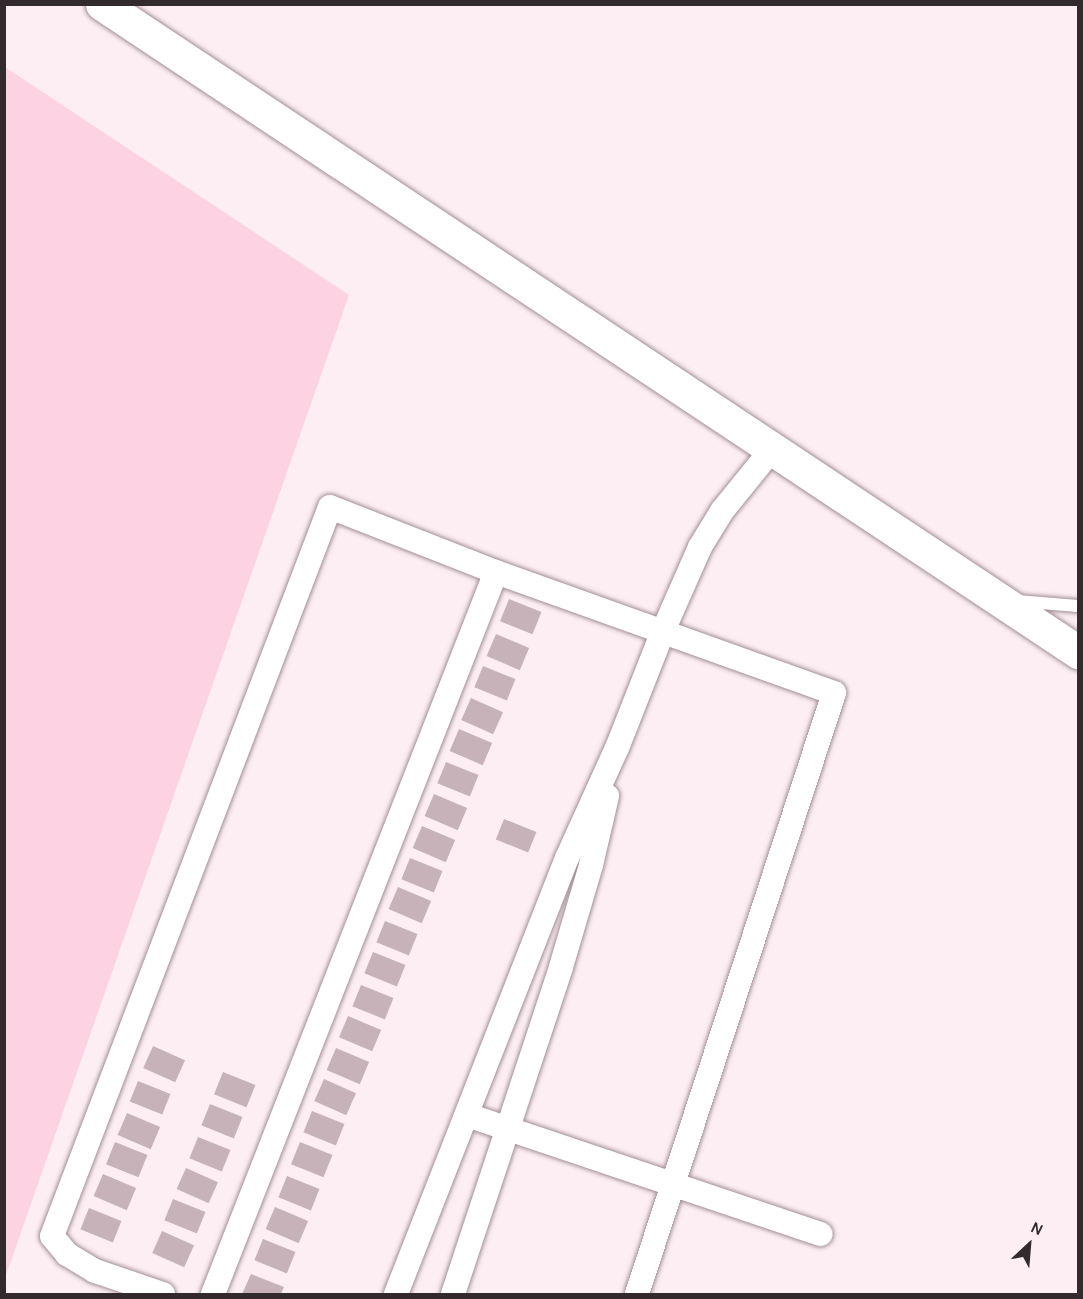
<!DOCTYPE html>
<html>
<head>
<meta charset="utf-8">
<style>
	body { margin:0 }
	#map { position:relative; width:1083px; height:1299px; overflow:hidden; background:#fceef3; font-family:Karla,sans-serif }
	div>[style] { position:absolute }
	.green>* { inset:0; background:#fdd2e2 }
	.building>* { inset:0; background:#c8b2ba; transform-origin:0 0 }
	.roads { filter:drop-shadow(0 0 2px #a38e96) drop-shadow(0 0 2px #a38e96) }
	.service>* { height:12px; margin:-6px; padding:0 6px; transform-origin:6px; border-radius:6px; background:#fff }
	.minor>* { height:24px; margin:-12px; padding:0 12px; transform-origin:12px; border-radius:12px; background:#fff }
	.primary>* { height:33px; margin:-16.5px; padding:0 16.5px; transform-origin:16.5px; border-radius:16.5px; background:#fff }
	span { translate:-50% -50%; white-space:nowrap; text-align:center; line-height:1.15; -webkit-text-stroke:6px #fceef3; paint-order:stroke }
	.frame { position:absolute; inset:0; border:6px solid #322a2d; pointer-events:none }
	.north { position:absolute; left:999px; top:1215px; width:60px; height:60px; -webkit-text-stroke:4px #fceef3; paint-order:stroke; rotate:26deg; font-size:16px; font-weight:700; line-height:24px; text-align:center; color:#322a2d }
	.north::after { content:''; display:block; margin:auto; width:21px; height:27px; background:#322a2d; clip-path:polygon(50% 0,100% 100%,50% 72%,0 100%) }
</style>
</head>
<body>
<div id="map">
	<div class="green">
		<i style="clip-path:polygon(5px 67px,349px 295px,5px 1278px)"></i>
	</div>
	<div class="building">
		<i style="left:509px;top:599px;width:35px;height:24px;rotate:22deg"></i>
		<i style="left:496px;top:634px;width:36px;height:24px;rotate:23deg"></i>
		<i style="left:483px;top:666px;width:35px;height:23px;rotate:22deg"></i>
		<i style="left:471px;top:698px;width:35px;height:24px;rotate:24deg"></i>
		<i style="left:459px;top:729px;width:36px;height:24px;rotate:23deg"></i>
		<i style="left:446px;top:762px;width:35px;height:23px;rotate:22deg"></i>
		<i style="left:434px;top:794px;width:36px;height:24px;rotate:23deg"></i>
		<i style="left:504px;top:819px;width:35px;height:22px;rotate:22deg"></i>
		<i style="left:422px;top:826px;width:36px;height:24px;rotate:23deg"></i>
		<i style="left:410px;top:858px;width:35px;height:23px;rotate:22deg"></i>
		<i style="left:398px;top:887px;width:36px;height:24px;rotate:23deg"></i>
		<i style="left:385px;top:921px;width:35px;height:23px;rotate:22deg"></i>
		<i style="left:373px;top:952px;width:35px;height:23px;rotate:22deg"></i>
		<i style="left:361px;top:985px;width:35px;height:23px;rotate:22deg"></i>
		<i style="left:348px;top:1016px;width:36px;height:23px;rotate:23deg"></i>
		<i style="left:153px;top:1046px;width:35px;height:24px;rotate:24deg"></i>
		<i style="left:336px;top:1048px;width:36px;height:24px;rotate:23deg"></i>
		<i style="left:223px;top:1072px;width:35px;height:24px;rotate:22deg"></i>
		<i style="left:324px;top:1079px;width:35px;height:24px;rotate:24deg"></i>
		<i style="left:138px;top:1081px;width:35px;height:22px;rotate:22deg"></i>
		<i style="left:210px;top:1104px;width:35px;height:23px;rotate:22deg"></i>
		<i style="left:312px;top:1111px;width:35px;height:23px;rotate:22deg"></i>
		<i style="left:127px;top:1113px;width:36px;height:24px;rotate:23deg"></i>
		<i style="left:198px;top:1137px;width:35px;height:23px;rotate:22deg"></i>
		<i style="left:115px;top:1142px;width:35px;height:24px;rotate:22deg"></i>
		<i style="left:300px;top:1142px;width:35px;height:24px;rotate:22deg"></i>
		<i style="left:186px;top:1168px;width:35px;height:23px;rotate:24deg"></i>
		<i style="left:103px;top:1174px;width:36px;height:24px;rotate:23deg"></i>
		<i style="left:287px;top:1176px;width:35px;height:23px;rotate:22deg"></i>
		<i style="left:173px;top:1199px;width:35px;height:23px;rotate:22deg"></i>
		<i style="left:275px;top:1207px;width:36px;height:24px;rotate:23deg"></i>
		<i style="left:89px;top:1208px;width:35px;height:23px;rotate:22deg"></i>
		<i style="left:162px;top:1231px;width:35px;height:24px;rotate:24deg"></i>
		<i style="left:263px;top:1239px;width:35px;height:23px;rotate:22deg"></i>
		<i style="clip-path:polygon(251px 1274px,284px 1287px,281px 1294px,242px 1294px)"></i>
	</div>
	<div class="roads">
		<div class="service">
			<i style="left:1017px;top:601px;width:61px;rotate:4.7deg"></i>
		</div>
		<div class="minor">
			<i style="left:467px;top:1115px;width:373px;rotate:18.6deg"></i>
			<i style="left:163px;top:1294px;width:72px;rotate:-161.3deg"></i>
			<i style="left:95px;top:1271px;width:33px;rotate:-149deg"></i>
			<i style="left:67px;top:1254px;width:23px;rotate:-130deg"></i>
			<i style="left:52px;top:1236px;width:780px;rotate:-69.13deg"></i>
			<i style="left:330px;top:507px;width:178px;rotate:21.4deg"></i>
			<i style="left:496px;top:572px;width:359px;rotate:19.7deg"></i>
			<i style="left:834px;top:693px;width:632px;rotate:108.15deg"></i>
			<i style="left:213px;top:1294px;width:775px;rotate:-68.6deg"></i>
			<i style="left:396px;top:1294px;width:468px;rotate:-68.6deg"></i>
			<i style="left:567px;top:858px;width:121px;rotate:-65.6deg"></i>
			<i style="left:617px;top:748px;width:126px;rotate:-68.5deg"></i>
			<i style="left:663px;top:631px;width:92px;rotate:-66.2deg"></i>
			<i style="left:700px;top:547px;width:42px;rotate:-58.6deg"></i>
			<i style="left:722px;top:511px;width:81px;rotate:-51deg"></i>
			<i style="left:453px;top:1294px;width:344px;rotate:-71.7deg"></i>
			<i style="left:561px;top:967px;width:106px;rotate:-73.6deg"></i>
			<i style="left:591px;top:865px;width:71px;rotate:-76.9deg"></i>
		</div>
		<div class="primary">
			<i style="left:102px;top:4px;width:1172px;rotate:33.58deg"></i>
		</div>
	</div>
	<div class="frame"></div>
	<div class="north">N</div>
</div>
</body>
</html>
